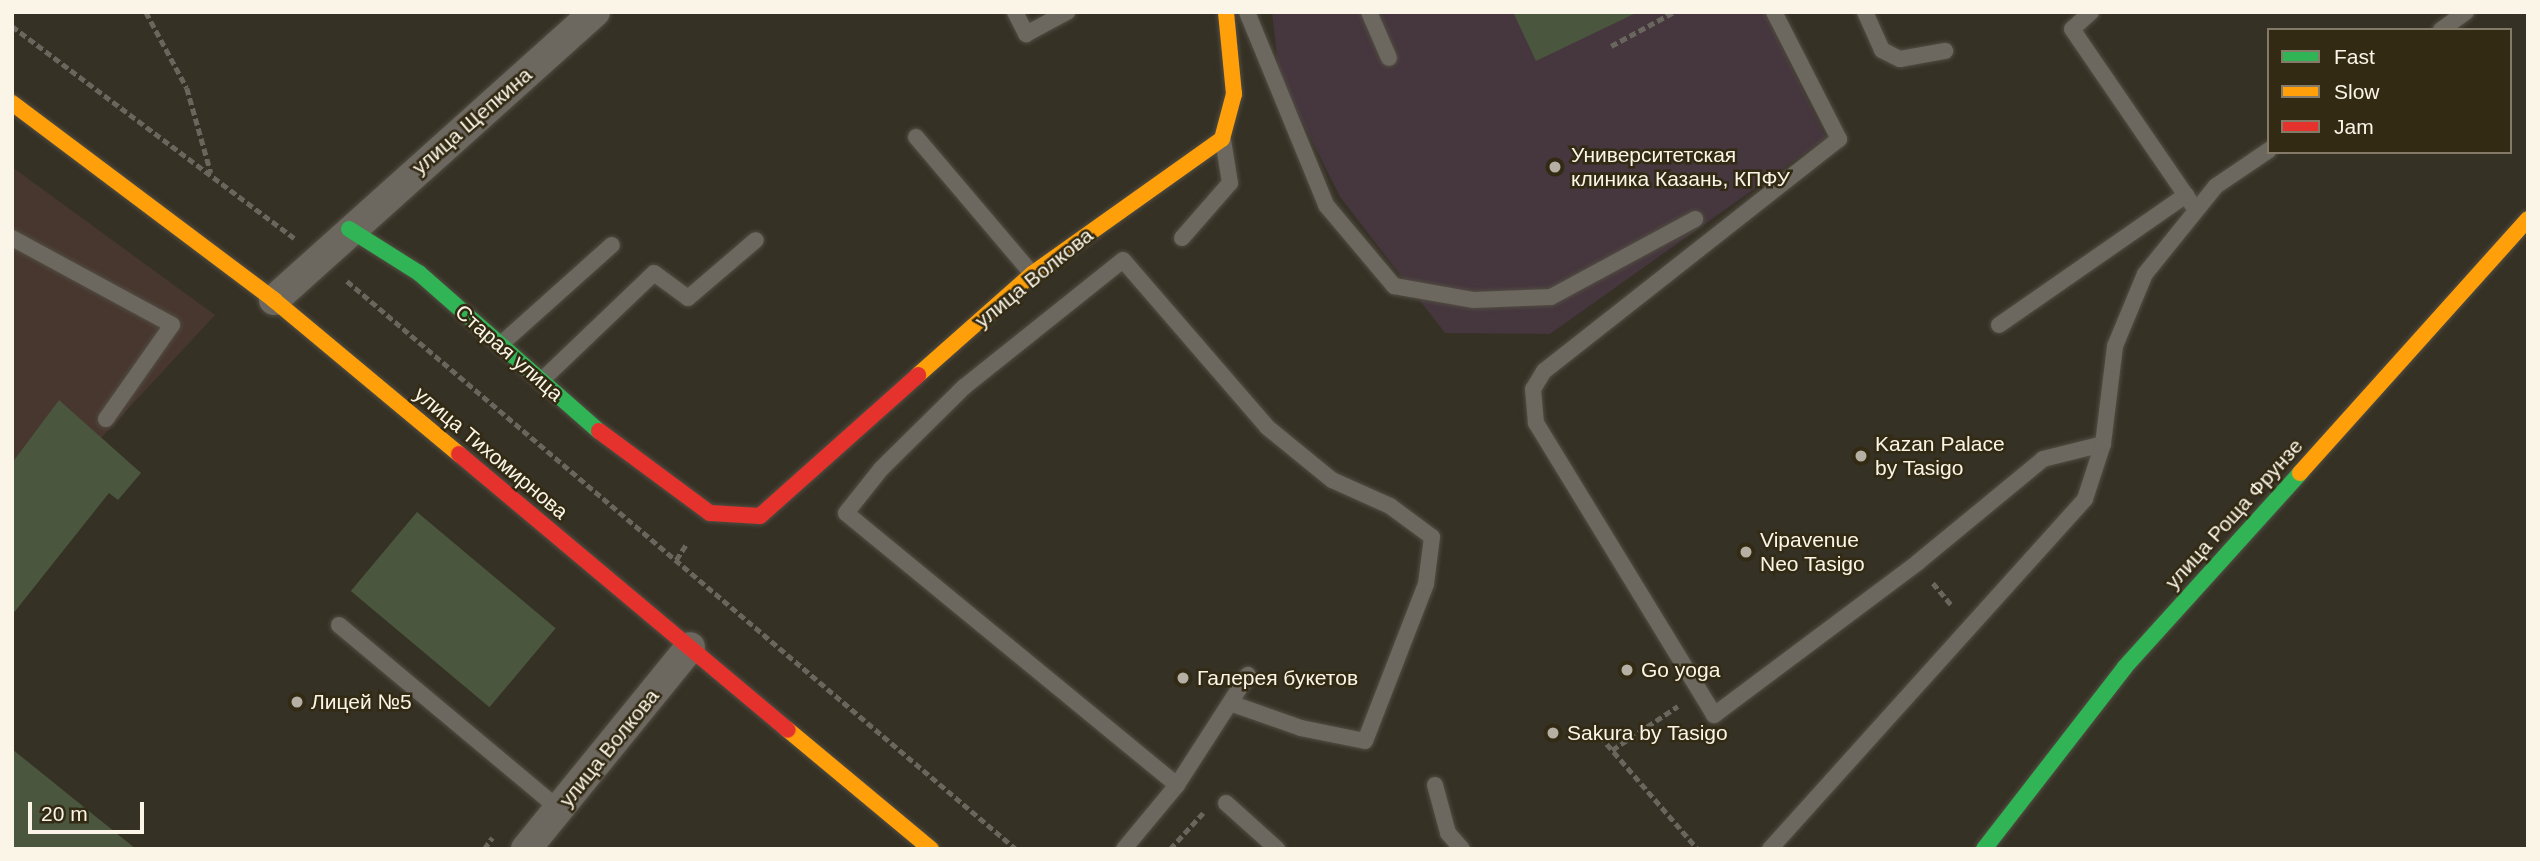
<!DOCTYPE html>
<html>
<head>
<meta charset="utf-8">
<style>
	body { margin:0 }
	#map { position:relative; width:2540px; height:861px; overflow:hidden; background:#363125; font-family:Helvetica,sans-serif }
	div>[style] { position:absolute }
	.commercial>* { inset:0; background:#48372f }
	.medical>* { inset:0; background:#46363e }
	.green>* { inset:0; background:#4b563e; transform-origin:0 0 }
	.path>* { height:4.5px; margin-top:-2.25px; transform-origin:0; background:repeating-linear-gradient(90deg,#69665d 0 7px,transparent 0 10.5px) }
	.roads { filter:drop-shadow(0 0 2px #514d42) drop-shadow(0 0 2px #514d42) }
	.lane>* { height:16px; margin:-8px; padding:0 8px; transform-origin:8px; border-radius:8px; background:#6c675f }
	.street>* { height:30px; margin:-15px; padding:0 15px; transform-origin:15px; border-radius:15px; background:#6c675f }
	.fast>* { height:16px; margin:-8px; padding:0 8px; transform-origin:8px; border-radius:8px; background:#30b455 }
	.slow>* { height:16px; margin:-8px; padding:0 8px; transform-origin:8px; border-radius:8px; background:#ff9f0a }
	.jam>* { height:16px; margin:-8px; padding:0 8px; transform-origin:8px; border-radius:8px; background:#e5322d }
	.dots>* { width:19px; height:19px; translate:-50% -50%; box-sizing:border-box; border:4px solid #332a14; border-radius:50% }
	span { translate:-50% -50%; white-space:nowrap; text-align:center; line-height:1.15; -webkit-text-stroke:5px #332a14; paint-order:stroke }
	.street-label { font-size:21px; color:#faf5e7 }
	.poi-label { font-size:21px; color:#faf5e7 }
	.left { translate:0 -50%; text-align:left }
	.frame { position:absolute; inset:0; border:14px solid #faf5e7; pointer-events:none }
	.legend { position:absolute; left:2267px; top:28px; width:245px; height:126px; box-sizing:border-box; background:#332a14; border:2px solid #837b68; margin:0; padding:9px 12px; list-style:none; font-size:21px; color:#faf5e7 }
	.legend li { display:flex; align-items:center; gap:14px; height:35px }
	.legend b { width:35px; border:2px solid #837b68 }
	.scale { position:absolute; left:28px; top:802px; width:116px; height:32px; box-sizing:border-box; border:4px solid #faf5e7; border-top:0; padding-left:9px; font-size:21px; line-height:24px; white-space:nowrap; color:#faf5e7; -webkit-text-stroke:5px #332a14; paint-order:stroke }
</style>
</head>
<body>
<div id="map">
	<div class="commercial">
		<i style="clip-path:polygon(12px 167px,215px 315px,101px 438px,59px 401px,12px 463px)"></i>
	</div>
	<div class="medical">
		<i style="clip-path:polygon(1272px 12px,1764px 12px,1826px 138px,1550px 334px,1445px 333px,1340px 197px,1279px 75px)"></i>
	</div>
	<div class="green">
		<i style="clip-path:polygon(1513px 12px,1638px 12px,1536px 61px)"></i>
		<i style="clip-path:polygon(59px 400px,141px 473px,118px 500px,109px 493px,12px 615px,12px 463px)"></i>
		<i style="left:417px;top:512px;width:181px;height:103px;rotate:40deg"></i>
		<i style="clip-path:polygon(12px 749px,136px 849px,12px 849px)"></i>
	</div>
	<div class="path">
		<i style="left:146px;top:12px;width:86px;rotate:61.7deg"></i>
		<i style="left:187px;top:88px;width:88px;rotate:74.2deg"></i>
		<i style="left:12px;top:26px;width:353px;rotate:36.9deg"></i>
		<i style="left:1611px;top:46px;width:72px;rotate:-28.4deg"></i>
		<i style="left:347px;top:281px;width:878px;rotate:40.33deg"></i>
		<i style="left:676px;top:560px;width:20px;rotate:-57deg"></i>
		<i style="left:1933px;top:583px;width:30px;rotate:50deg"></i>
		<i style="left:1600px;top:736px;width:150px;rotate:49.1deg"></i>
		<i style="left:1612px;top:750px;width:79px;rotate:-33.7deg"></i>
		<i style="left:484px;top:849px;width:14px;rotate:-54deg"></i>
		<i style="left:1170px;top:849px;width:49px;rotate:-47.5deg"></i>
	</div>
	<div class="roads">
		<div class="lane">
			<i style="left:1015px;top:12px;width:25px;rotate:63deg"></i>
			<i style="left:1026px;top:34px;width:47px;rotate:-28.2deg"></i>
			<i style="left:1247px;top:12px;width:209px;rotate:67.7deg"></i>
			<i style="left:1326px;top:205px;width:106px;rotate:50deg"></i>
			<i style="left:1394px;top:286px;width:80px;rotate:10deg"></i>
			<i style="left:1473px;top:300px;width:78px;rotate:-2.2deg"></i>
			<i style="left:1551px;top:297px;width:164px;rotate:-28.4deg"></i>
			<i style="left:1369px;top:12px;width:50px;rotate:66.5deg"></i>
			<i style="left:1774px;top:12px;width:143px;rotate:62.9deg"></i>
			<i style="left:1839px;top:139px;width:375px;rotate:141.8deg"></i>
			<i style="left:1544px;top:371px;width:21px;rotate:121deg"></i>
			<i style="left:1533px;top:389px;width:34px;rotate:85deg"></i>
			<i style="left:1536px;top:423px;width:342px;rotate:58.6deg"></i>
			<i style="left:1714px;top:715px;width:254px;rotate:-36.8deg"></i>
			<i style="left:1917px;top:563px;width:163px;rotate:-39.5deg"></i>
			<i style="left:2043px;top:459px;width:62px;rotate:-14deg"></i>
			<i style="left:1865px;top:12px;width:42px;rotate:65.9deg"></i>
			<i style="left:1882px;top:50px;width:20px;rotate:27deg"></i>
			<i style="left:1900px;top:59px;width:46px;rotate:-10.1deg"></i>
			<i style="left:2091px;top:12px;width:25px;rotate:138deg"></i>
			<i style="left:2072px;top:29px;width:219px;rotate:55.6deg"></i>
			<i style="left:2441px;top:30px;width:31px;rotate:-36deg"></i>
			<i style="left:916px;top:137px;width:180px;rotate:49.7deg"></i>
			<i style="left:12px;top:238px;width:182px;rotate:28.5deg"></i>
			<i style="left:172px;top:325px;width:115px;rotate:125.1deg"></i>
			<i style="left:1182px;top:238px;width:73px;rotate:-48.9deg"></i>
			<i style="left:1230px;top:183px;width:44px;rotate:-99.2deg"></i>
			<i style="left:1999px;top:325px;width:228px;rotate:-34.8deg"></i>
			<i style="left:500px;top:345px;width:150px;rotate:-41.8deg"></i>
			<i style="left:541px;top:381px;width:156px;rotate:-43.7deg"></i>
			<i style="left:654px;top:273px;width:42px;rotate:36.3deg"></i>
			<i style="left:688px;top:298px;width:89px;rotate:-40.5deg"></i>
			<i style="left:339px;top:625px;width:287px;rotate:39.9deg"></i>
			<i style="left:1177px;top:785px;width:131px;rotate:-57.2deg"></i>
			<i style="left:1435px;top:785px;width:50px;rotate:74.8deg"></i>
			<i style="left:1448px;top:833px;width:21px;rotate:49deg"></i>
			<i style="left:1226px;top:803px;width:69px;rotate:42deg"></i>
			<i style="left:1124px;top:849px;width:83px;rotate:-50.4deg"></i>
			<i style="left:1177px;top:785px;width:428px;rotate:-140.6deg"></i>
			<i style="left:846px;top:513px;width:56px;rotate:-51.5deg"></i>
			<i style="left:881px;top:469px;width:117px;rotate:-44.7deg"></i>
			<i style="left:964px;top:387px;width:203px;rotate:-38.6deg"></i>
			<i style="left:1123px;top:260px;width:221px;rotate:49.2deg"></i>
			<i style="left:1267px;top:427px;width:84px;rotate:39.2deg"></i>
			<i style="left:1332px;top:480px;width:64px;rotate:24.1deg"></i>
			<i style="left:1390px;top:506px;width:52px;rotate:36.4deg"></i>
			<i style="left:1432px;top:537px;width:47px;rotate:97.3deg"></i>
			<i style="left:1426px;top:584px;width:168px;rotate:111.2deg"></i>
			<i style="left:1365px;top:741px;width:65px;rotate:-168.5deg"></i>
			<i style="left:1301px;top:728px;width:75px;rotate:-160.6deg"></i>
			<i style="left:1770px;top:849px;width:471px;rotate:-48deg"></i>
			<i style="left:2085px;top:499px;width:58px;rotate:-71.9deg"></i>
			<i style="left:2103px;top:444px;width:99px;rotate:-83deg"></i>
			<i style="left:2115px;top:346px;width:78px;rotate:-67.4deg"></i>
			<i style="left:2145px;top:274px;width:113px;rotate:-51.1deg"></i>
			<i style="left:2216px;top:186px;width:64px;rotate:-34.2deg"></i>
		</div>
		<div class="street">
			<i style="left:274px;top:300px;width:431px;rotate:-41.9deg"></i>
			<i style="left:526px;top:849px;width:260px;rotate:-50.9deg"></i>
		</div>
		<div class="fast">
			<i style="left:349px;top:229px;width:83px;rotate:32.2deg"></i>
			<i style="left:419px;top:273px;width:240px;rotate:41.3deg"></i>
			<i style="left:1984px;top:849px;width:230px;rotate:-52.2deg"></i>
			<i style="left:2125px;top:667px;width:261px;rotate:-47.9deg"></i>
		</div>
		<div class="slow">
			<i style="left:12px;top:103px;width:328px;rotate:36.9deg"></i>
			<i style="left:274px;top:300px;width:241px;rotate:39.8deg"></i>
			<i style="left:918px;top:375px;width:152px;rotate:-41.5deg"></i>
			<i style="left:1032px;top:274px;width:233px;rotate:-35.4deg"></i>
			<i style="left:1222px;top:139px;width:47px;rotate:-75.1deg"></i>
			<i style="left:1234px;top:94px;width:82px;rotate:-95.6deg"></i>
			<i style="left:2300px;top:473px;width:341px;rotate:-48.1deg"></i>
			<i style="left:788px;top:730px;width:186px;rotate:39.8deg"></i>
		</div>
		<div class="jam">
			<i style="left:599px;top:431px;width:138px;rotate:36.5deg"></i>
			<i style="left:710px;top:513px;width:50px;rotate:3.4deg"></i>
			<i style="left:760px;top:516px;width:212px;rotate:-41.7deg"></i>
			<i style="left:459px;top:454px;width:429px;rotate:40deg"></i>
		</div>
	</div>
	<div class="dots">
		<i style="left:1555px;top:167px;background:#b5b0a3"></i>
		<i style="left:1861px;top:456px;background:#b5b0a3"></i>
		<i style="left:1746px;top:552px;background:#b5b0a3"></i>
		<i style="left:1627px;top:670px;background:#b5b0a3"></i>
		<i style="left:1183px;top:678px;background:#b5b0a3"></i>
		<i style="left:297px;top:702px;background:#b5b0a3"></i>
		<i style="left:1553px;top:733px;background:#b5b0a3"></i>
	</div>
	<div class="street-label">
		<span style="left:472px;top:121px;rotate:-41deg">улица Щепкина</span>
		<span style="left:1034px;top:278px;rotate:-39deg">улица Волкова</span>
		<span style="left:509px;top:353px;rotate:41deg">Старая улица</span>
		<span style="left:491px;top:453px;rotate:40deg">улица Тихомирнова</span>
		<span style="left:2234px;top:514px;rotate:-48deg">улица Роща Фрунзе</span>
		<span style="left:609px;top:748px;rotate:-51deg">улица Волкова</span>
	</div>
	<div class="poi-label">
		<span class="left" style="left:1571px;top:167px">Университетская<br>клиника Казань, КПФУ</span>
		<span class="left" style="left:1875px;top:456px">Kazan Palace<br>by Tasigo</span>
		<span class="left" style="left:1760px;top:552px">Vipavenue<br>Neo Tasigo</span>
		<span class="left" style="left:1641px;top:670px">Go yoga</span>
		<span class="left" style="left:1197px;top:678px">Галерея букетов</span>
		<span class="left" style="left:311px;top:702px">Лицей №5</span>
		<span class="left" style="left:1567px;top:733px">Sakura by Tasigo</span>
	</div>
	<div class="frame"></div>
	<ul class="legend">
	<li><b style="height:9px;background:#30b455"></b>Fast</li>
	<li><b style="height:9px;background:#ff9f0a"></b>Slow</li>
	<li><b style="height:9px;background:#e5322d"></b>Jam</li>
	</ul>
	<div class="scale">20 m</div>
</div>
</body>
</html>
